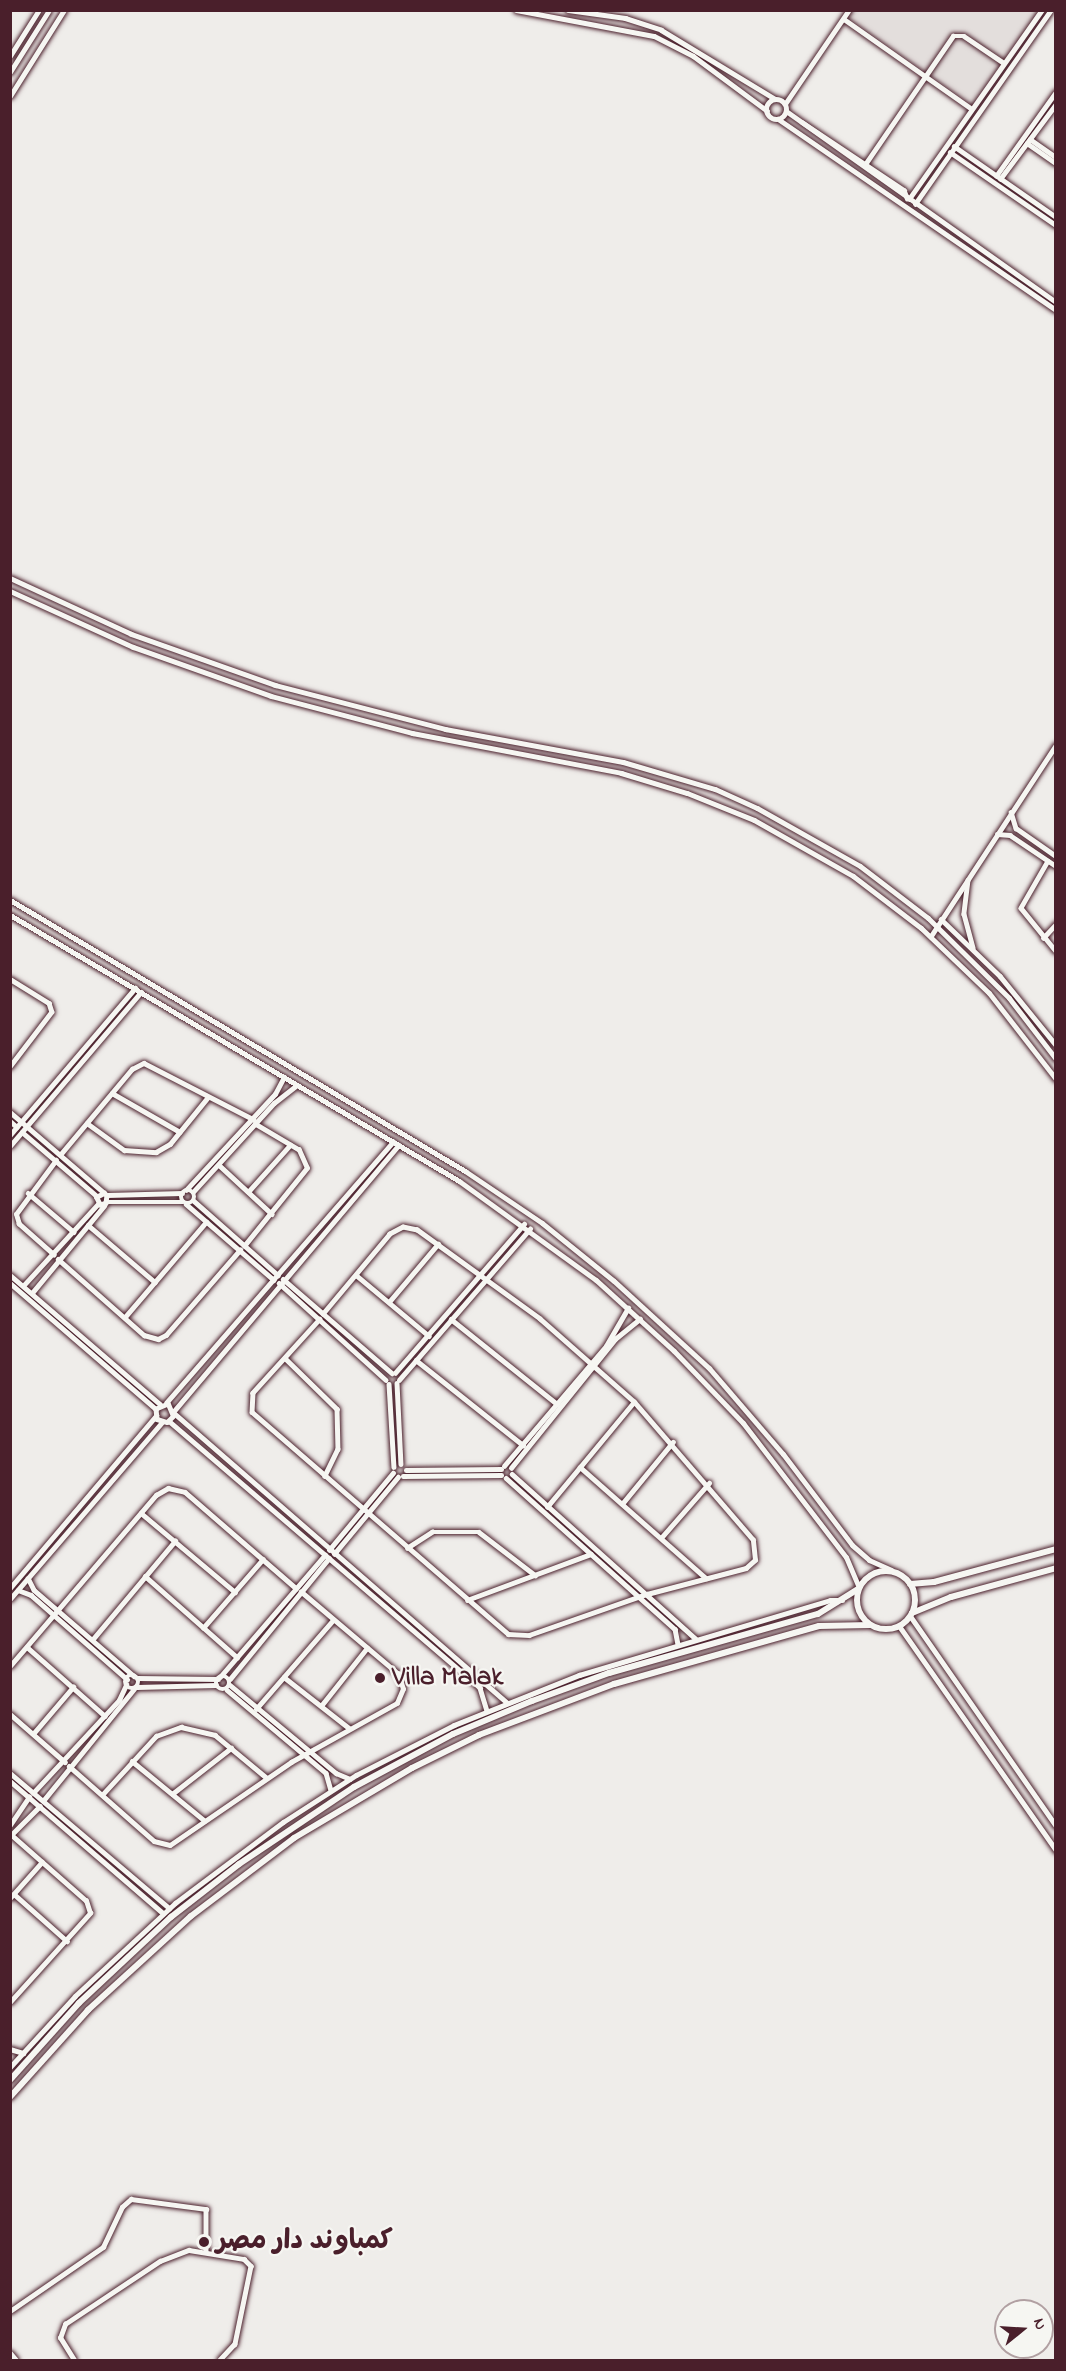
<!DOCTYPE html>
<html>
<head>
<meta charset="utf-8">
<style>
	body { margin:0 }
	#map { position:relative; width:1066px; height:2371px; overflow:hidden; background:#efedea; font-family:"Indie Flower","Playpen Sans Arabic",sans-serif }
	div>[style] { position:absolute }
	.built>* { inset:0; background:#e3dedc }
	.roads { filter:drop-shadow(0 0 2px #4a1f2b) drop-shadow(0 0 2px #4a1f2b) }
	.minor>* { height:4.5px; margin:-2.25px; padding:0 2.25px; transform-origin:2.25px; border-radius:2.25px; background:#f6f6f2 }
	.minor>.ring { margin:-2.25px; padding:0; box-sizing:content-box; background:none; border:4.5px solid #f6f6f2; border-radius:50% }
	.tertiary>* { height:5px; margin:-2.5px; padding:0 2.5px; transform-origin:2.5px; border-radius:2.5px; background:#f6f6f2 }
	.tertiary>.ring { margin:-2.5px; padding:0; box-sizing:content-box; background:none; border:5px solid #f6f6f2; border-radius:50% }
	.secondary>* { height:6px; margin:-3px; padding:0 3px; transform-origin:3px; border-radius:3px; background:#f6f6f2 }
	.secondary>.ring { margin:-3px; padding:0; box-sizing:content-box; background:none; border:6px solid #f6f6f2; border-radius:50% }
	.dots>* { width:16px; height:16px; translate:-50% -50%; box-sizing:border-box; border:3px solid #f6f6f2; border-radius:50% }
	span { translate:-50% -50%; white-space:nowrap; text-align:center; line-height:1.15; -webkit-text-stroke:4.5px #f6f6f2; paint-order:stroke }
	.poi-label { font-size:27px; color:#4a1f2b; font-weight:700 }
	.left { translate:0 -50%; text-align:left }
	.frame { position:absolute; inset:0; border:12px solid #4a1f2b; pointer-events:none }
	.north { position:absolute; left:994px; top:2299px; width:60px; height:60px; box-sizing:border-box; background:#f6f6f2; border:2px solid #b1a0a2; border-radius:50%; rotate:72deg; font-size:16px; font-weight:700; line-height:24px; text-align:center; color:#4a1f2b }
	.north::after { content:''; display:block; margin:auto; width:21px; height:27px; background:#4a1f2b; clip-path:polygon(50% 0,100% 100%,50% 72%,0 100%) }
</style>
</head>
<body>
<div id="map">
	<div class="built">
		<i style="clip-path:polygon(848px 10px,1042px 11px,974px 106px,845px 15px)"></i>
	</div>
	<div class="roads">
		<div class="minor">
			<i style="left:844px;top:19px;width:156px;rotate:35.1deg"></i>
			<i style="left:10px;top:56px;width:54px;rotate:-57.8deg"></i>
			<i style="left:785px;top:104px;width:114px;rotate:-55.8deg"></i>
			<i style="left:802px;top:122px;width:123px;rotate:33.7deg"></i>
			<i style="left:904px;top:190px;width:9px;rotate:69deg"></i>
			<i style="left:1030px;top:139px;width:32px;rotate:35deg"></i>
			<i style="left:1027px;top:143px;width:35px;rotate:35deg"></i>
			<i style="left:954px;top:146px;width:124px;rotate:34.8deg"></i>
			<i style="left:950px;top:152px;width:129px;rotate:34.6deg"></i>
			<i style="left:866px;top:163px;width:154px;rotate:-55.6deg"></i>
			<i style="left:953px;top:36px;width:11px"></i>
			<i style="left:964px;top:36px;width:48px;rotate:34deg"></i>
			<i style="left:996px;top:176px;width:103px;rotate:-54.5deg"></i>
			<i style="left:1000px;top:179px;width:94px;rotate:-53.3deg"></i>
			<i style="left:909px;top:199px;width:231px;rotate:-54.9deg"></i>
			<i style="left:915px;top:204px;width:237px;rotate:-55deg"></i>
			<i style="left:1011px;top:812px;width:17px;rotate:73deg"></i>
			<i style="left:1016px;top:828px;width:49px;rotate:35deg"></i>
			<i style="left:997px;top:834px;width:13px;rotate:4deg"></i>
			<i style="left:1010px;top:835px;width:55px;rotate:34deg"></i>
			<i style="left:1048px;top:861px;width:54px;rotate:119.9deg"></i>
			<i style="left:1021px;top:908px;width:55px;rotate:50.9deg"></i>
			<i style="left:968px;top:880px;width:34px;rotate:97deg"></i>
			<i style="left:964px;top:914px;width:35px;rotate:75deg"></i>
			<i style="left:941px;top:919px;width:82px;rotate:44deg"></i>
			<i style="left:1000px;top:976px;width:89px;rotate:50.9deg"></i>
			<i style="left:931px;top:936px;width:228px;rotate:-56.8deg"></i>
			<i style="left:1043px;top:938px;width:19px;rotate:-47deg"></i>
			<i style="left:10px;top:979px;width:46px;rotate:31.6deg"></i>
			<i style="left:49px;top:1003px;width:9px;rotate:72deg"></i>
			<i style="left:52px;top:1012px;width:69px;rotate:127.4deg"></i>
			<i style="left:112px;top:1093px;width:78px;rotate:29.8deg"></i>
			<i style="left:10px;top:1112px;width:128px;rotate:40.6deg"></i>
			<i style="left:107px;top:1195px;width:8px;rotate:97deg"></i>
			<i style="left:106px;top:1203px;width:6px;rotate:162deg"></i>
			<i style="left:100px;top:1205px;width:9px;rotate:-117deg"></i>
			<i style="left:96px;top:1197px;width:9px;rotate:-27deg"></i>
			<i style="left:10px;top:1121px;width:9px;rotate:41deg"></i>
			<i style="left:87px;top:1123px;width:46px;rotate:36.1deg"></i>
			<i style="left:124px;top:1150px;width:32px;rotate:4deg"></i>
			<i style="left:156px;top:1152px;width:16px;rotate:-30deg"></i>
			<i style="left:170px;top:1144px;width:60px;rotate:-51deg"></i>
			<i style="left:22px;top:1132px;width:99px;rotate:40.5deg"></i>
			<i style="left:10px;top:1135px;width:193px;rotate:-49.6deg"></i>
			<i style="left:10px;top:1146px;width:202px;rotate:-49.6deg"></i>
			<i style="left:60px;top:1155px;width:112px;rotate:-50.1deg"></i>
			<i style="left:132px;top:1069px;width:13px;rotate:-27deg"></i>
			<i style="left:144px;top:1063px;width:123px;rotate:27.2deg"></i>
			<i style="left:219px;top:1165px;width:72px;rotate:42.8deg"></i>
			<i style="left:186px;top:1190px;width:131px;rotate:-47.2deg"></i>
			<i style="left:275px;top:1094px;width:19px;rotate:-62deg"></i>
			<i class="ring" style="left:181px;top:1190px;width:9.5px;height:9.5px"></i>
			<i style="left:193px;top:1192px;width:120px;rotate:-47.7deg"></i>
			<i style="left:274px;top:1103px;width:29px;rotate:-38deg"></i>
			<i style="left:248px;top:1192px;width:63px;rotate:-48.2deg"></i>
			<i style="left:28px;top:1193px;width:60px;rotate:40.3deg"></i>
			<i style="left:107px;top:1195px;width:75px;rotate:-1.5deg"></i>
			<i style="left:194px;top:1201px;width:112px;rotate:41.4deg"></i>
			<i style="left:107px;top:1202px;width:76px"></i>
			<i style="left:186px;top:1204px;width:116px;rotate:40.8deg"></i>
			<i style="left:88px;top:1225px;width:88px;rotate:40.4deg"></i>
			<i style="left:244px;top:1246px;width:100px;rotate:-51.1deg"></i>
			<i style="left:307px;top:1168px;width:20px;rotate:-114deg"></i>
			<i style="left:299px;top:1150px;width:51px;rotate:-149.4deg"></i>
			<i style="left:54px;top:1255px;width:47px;rotate:-138.5deg"></i>
			<i style="left:19px;top:1224px;width:10px;rotate:-107deg"></i>
			<i style="left:16px;top:1214px;width:67px;rotate:-53.5deg"></i>
			<i style="left:58px;top:1259px;width:115px;rotate:41.5deg"></i>
			<i style="left:144px;top:1335px;width:15px;rotate:16deg"></i>
			<i style="left:158px;top:1339px;width:9px;rotate:-27deg"></i>
			<i style="left:166px;top:1335px;width:113px;rotate:-49deg"></i>
			<i style="left:10px;top:1275px;width:198px;rotate:40.7deg"></i>
			<i style="left:356px;top:1275px;width:95px;rotate:39.9deg"></i>
			<i style="left:283px;top:1279px;width:144px;rotate:40.8deg"></i>
			<i style="left:10px;top:1283px;width:193px;rotate:40.8deg"></i>
			<i style="left:156px;top:1409px;width:10px;rotate:84deg"></i>
			<i style="left:157px;top:1419px;width:10px;rotate:17deg"></i>
			<i style="left:167px;top:1422px;width:8px;rotate:-45deg"></i>
			<i style="left:173px;top:1416px;width:13px;rotate:-113deg"></i>
			<i style="left:168px;top:1404px;width:13px;rotate:157deg"></i>
			<i style="left:279px;top:1283px;width:144px;rotate:42.2deg"></i>
			<i style="left:23px;top:1286px;width:111px;rotate:-47.6deg"></i>
			<i style="left:32px;top:1293px;width:113px;rotate:-50.4deg"></i>
			<i style="left:389px;top:1302px;width:76px;rotate:-49.8deg"></i>
			<i style="left:125px;top:1317px;width:125px;rotate:-49.5deg"></i>
			<i style="left:320px;top:1319px;width:100px;rotate:132.2deg"></i>
			<i style="left:253px;top:1393px;width:19px;rotate:93deg"></i>
			<i style="left:252px;top:1412px;width:339px;rotate:40.9deg"></i>
			<i style="left:508px;top:1634px;width:21px;rotate:3deg"></i>
			<i style="left:529px;top:1635px;width:125px;rotate:-19.2deg"></i>
			<i style="left:647px;top:1594px;width:102px;rotate:-14.7deg"></i>
			<i style="left:746px;top:1568px;width:12px;rotate:-42deg"></i>
			<i style="left:755px;top:1560px;width:20px;rotate:-96deg"></i>
			<i style="left:753px;top:1540px;width:182px;rotate:-130.8deg"></i>
			<i style="left:634px;top:1402px;width:125px;rotate:-138.6deg"></i>
			<i style="left:540px;top:1319px;width:152px;rotate:-144.1deg"></i>
			<i style="left:417px;top:1230px;width:14px;rotate:-168deg"></i>
			<i style="left:403px;top:1227px;width:15px;rotate:152deg"></i>
			<i style="left:390px;top:1234px;width:104px;rotate:129.9deg"></i>
			<i style="left:451px;top:1319px;width:136px;rotate:38.7deg"></i>
			<i style="left:285px;top:1358px;width:73px;rotate:44.4deg"></i>
			<i style="left:337px;top:1409px;width:40px;rotate:88.6deg"></i>
			<i style="left:338px;top:1449px;width:30px;rotate:116deg"></i>
			<i style="left:416px;top:1360px;width:137px;rotate:38.5deg"></i>
			<i style="left:395px;top:1373px;width:197px;rotate:-49.1deg"></i>
			<i style="left:399px;top:1380px;width:200px;rotate:-49.1deg"></i>
			<i style="left:397px;top:1383px;width:81px;rotate:87.2deg"></i>
			<i style="left:389px;top:1384px;width:83px;rotate:86.6deg"></i>
			<i style="left:166px;top:1403px;width:346px;rotate:-49deg"></i>
			<i style="left:174px;top:1411px;width:348px;rotate:-49.8deg"></i>
			<i style="left:174px;top:1413px;width:441px;rotate:41deg"></i>
			<i style="left:169px;top:1421px;width:410px;rotate:40.6deg"></i>
			<i style="left:480px;top:1688px;width:24px;rotate:73deg"></i>
			<i style="left:504px;top:1466px;width:157px;rotate:-49.6deg"></i>
			<i style="left:606px;top:1346px;width:44px;rotate:-59.9deg"></i>
			<i style="left:580px;top:1467px;width:168px;rotate:41.4deg"></i>
			<i style="left:511px;top:1468px;width:166px;rotate:-51.1deg"></i>
			<i style="left:615px;top:1339px;width:32px;rotate:-39deg"></i>
			<i style="left:406px;top:1470px;width:95px;rotate:-0.6deg"></i>
			<i style="left:512px;top:1474px;width:247px;rotate:41.9deg"></i>
			<i style="left:403px;top:1476px;width:98px;rotate:-0.6deg"></i>
			<i style="left:506px;top:1478px;width:227px;rotate:41.8deg"></i>
			<i style="left:675px;top:1629px;width:15px;rotate:79deg"></i>
			<i style="left:622px;top:1504px;width:80px;rotate:-50.6deg"></i>
			<i style="left:547px;top:1507px;width:136px;rotate:-50.4deg"></i>
			<i style="left:141px;top:1513px;width:123px;rotate:40deg"></i>
			<i style="left:661px;top:1538px;width:73px;rotate:-48.9deg"></i>
			<i style="left:407px;top:1548px;width:30px;rotate:-33deg"></i>
			<i style="left:432px;top:1532px;width:47px"></i>
			<i style="left:479px;top:1532px;width:71px;rotate:37.5deg"></i>
			<i style="left:329px;top:1550px;width:100px;rotate:-50.3deg"></i>
			<i style="left:334px;top:1554px;width:100px;rotate:-50.3deg"></i>
			<i style="left:145px;top:1576px;width:123px;rotate:41.4deg"></i>
			<i style="left:28px;top:1578px;width:13px;rotate:63deg"></i>
			<i style="left:34px;top:1590px;width:132px;rotate:40.7deg"></i>
			<i style="left:10px;top:1588px;width:226px;rotate:-49.7deg"></i>
			<i style="left:18px;top:1590px;width:14px;rotate:21deg"></i>
			<i style="left:31px;top:1595px;width:128px;rotate:41.2deg"></i>
			<i style="left:10px;top:1599px;width:233px;rotate:-49.3deg"></i>
			<i style="left:467px;top:1600px;width:132px;rotate:-20.4deg"></i>
			<i style="left:203px;top:1628px;width:91px;rotate:-49deg"></i>
			<i style="left:93px;top:1639px;width:128px;rotate:-50.1deg"></i>
			<i style="left:27px;top:1647px;width:104px;rotate:41.5deg"></i>
			<i style="left:10px;top:1666px;width:225px;rotate:-49.5deg"></i>
			<i style="left:156px;top:1495px;width:14px;rotate:-30deg"></i>
			<i style="left:168px;top:1488px;width:17px;rotate:13deg"></i>
			<i style="left:185px;top:1492px;width:147px;rotate:40.9deg"></i>
			<i class="ring" style="left:125px;top:1675px;width:9.5px;height:9.5px"></i>
			<i class="ring" style="left:216px;top:1676px;width:9.5px;height:9.5px"></i>
			<i style="left:220px;top:1677px;width:161px;rotate:-49.3deg"></i>
			<i style="left:284px;top:1677px;width:83px;rotate:38.1deg"></i>
			<i style="left:137px;top:1678px;width:81px;rotate:0.7deg"></i>
			<i style="left:230px;top:1679px;width:156px;rotate:-50.7deg"></i>
			<i style="left:230px;top:1685px;width:138px;rotate:39.7deg"></i>
			<i style="left:336px;top:1773px;width:15px;rotate:23deg"></i>
			<i style="left:137px;top:1687px;width:79px;rotate:-1.5deg"></i>
			<i style="left:227px;top:1690px;width:129px;rotate:40deg"></i>
			<i style="left:326px;top:1773px;width:18px;rotate:74deg"></i>
			<i style="left:321px;top:1706px;width:74px;rotate:-51.6deg"></i>
			<i style="left:256px;top:1709px;width:118px;rotate:-49.1deg"></i>
			<i style="left:10px;top:1714px;width:73px;rotate:41.1deg"></i>
			<i style="left:33px;top:1734px;width:62px;rotate:-49.6deg"></i>
			<i style="left:132px;top:1761px;width:94px;rotate:39.4deg"></i>
			<i style="left:69px;top:1766px;width:113px;rotate:41.4deg"></i>
			<i style="left:154px;top:1841px;width:16px;rotate:14deg"></i>
			<i style="left:170px;top:1845px;width:147px;rotate:-34.4deg"></i>
			<i style="left:291px;top:1762px;width:121px;rotate:-29.1deg"></i>
			<i style="left:397px;top:1703px;width:15px;rotate:-67deg"></i>
			<i style="left:403px;top:1689px;width:16px;rotate:-108deg"></i>
			<i style="left:398px;top:1674px;width:127px;rotate:-139.8deg"></i>
			<i style="left:10px;top:1773px;width:209px;rotate:40.3deg"></i>
			<i style="left:10px;top:1781px;width:202px;rotate:40.8deg"></i>
			<i style="left:33px;top:1793px;width:127px;rotate:-47.2deg"></i>
			<i style="left:119px;top:1700px;width:17px;rotate:-65deg"></i>
			<i style="left:172px;top:1794px;width:75px;rotate:-37.9deg"></i>
			<i style="left:102px;top:1795px;width:80px;rotate:-47.5deg"></i>
			<i style="left:156px;top:1736px;width:27px;rotate:-20deg"></i>
			<i style="left:181px;top:1727px;width:35px;rotate:13deg"></i>
			<i style="left:215px;top:1735px;width:67px;rotate:39.6deg"></i>
			<i style="left:43px;top:1801px;width:144px;rotate:-50.9deg"></i>
			<i style="left:10px;top:1825px;width:34px;rotate:-56deg"></i>
			<i style="left:10px;top:1836px;width:42px;rotate:-45deg"></i>
			<i style="left:14px;top:1894px;width:71px;rotate:41.6deg"></i>
			<i style="left:10px;top:1898px;width:48px;rotate:-48.4deg"></i>
			<i style="left:10px;top:2002px;width:120px;rotate:-48deg"></i>
			<i style="left:90px;top:1913px;width:13px;rotate:-108deg"></i>
			<i style="left:86px;top:1901px;width:100px;rotate:-138.7deg"></i>
			<i style="left:10px;top:2049px;width:14px;rotate:17deg"></i>
			<i style="left:10px;top:2311px;width:113px;rotate:-34.5deg"></i>
			<i style="left:103px;top:2247px;width:44px;rotate:-64.6deg"></i>
			<i style="left:122px;top:2207px;width:12px;rotate:-42deg"></i>
			<i style="left:131px;top:2199px;width:76px;rotate:7.6deg"></i>
			<i style="left:206px;top:2209px;width:43px;rotate:90deg"></i>
			<i style="left:74px;top:2360px;width:26px;rotate:-122deg"></i>
			<i style="left:60px;top:2338px;width:15px;rotate:-70deg"></i>
			<i style="left:65px;top:2324px;width:114px;rotate:-33.6deg"></i>
			<i style="left:160px;top:2261px;width:31px;rotate:-21deg"></i>
			<i style="left:189px;top:2250px;width:56px;rotate:9.3deg"></i>
			<i style="left:244px;top:2259px;width:10px;rotate:45deg"></i>
			<i style="left:251px;top:2266px;width:80px;rotate:101.6deg"></i>
			<i style="left:235px;top:2344px;width:22px;rotate:133deg"></i>
		</div>
		<div class="tertiary">
			<i style="left:516px;top:10px;width:140px;rotate:10.7deg"></i>
			<i style="left:654px;top:36px;width:44px;rotate:27.1deg"></i>
			<i style="left:693px;top:56px;width:92px;rotate:36.6deg"></i>
			<i style="left:568px;top:10px;width:58px;rotate:8deg"></i>
			<i style="left:625px;top:18px;width:38px;rotate:18deg"></i>
			<i style="left:661px;top:30px;width:133px;rotate:31.2deg"></i>
			<i style="left:10px;top:72px;width:73px;rotate:-57.8deg"></i>
			<i style="left:10px;top:96px;width:102px;rotate:-57.9deg"></i>
			<i class="ring" style="left:766px;top:99px;width:15px;height:15px"></i>
			<i style="left:786px;top:111px;width:331px;rotate:35.3deg"></i>
			<i style="left:778px;top:119px;width:337px;rotate:34.5deg"></i>
			<i style="left:10px;top:578px;width:133px;rotate:24.8deg"></i>
			<i style="left:131px;top:634px;width:153px;rotate:19.5deg"></i>
			<i style="left:275px;top:685px;width:176px;rotate:14.5deg"></i>
			<i style="left:445px;top:729px;width:181px;rotate:10.5deg"></i>
			<i style="left:623px;top:762px;width:96px;rotate:16.4deg"></i>
			<i style="left:715px;top:789px;width:46px;rotate:24.3deg"></i>
			<i style="left:757px;top:808px;width:118px;rotate:29.4deg"></i>
			<i style="left:860px;top:866px;width:86px;rotate:37.4deg"></i>
			<i style="left:928px;top:918px;width:114px;rotate:44.6deg"></i>
			<i style="left:1009px;top:998px;width:77px;rotate:52.4deg"></i>
			<i style="left:10px;top:591px;width:135px;rotate:24.5deg"></i>
			<i style="left:133px;top:647px;width:146px;rotate:19.5deg"></i>
			<i style="left:271px;top:696px;width:146px;rotate:14.7deg"></i>
			<i style="left:412px;top:733px;width:213px;rotate:10.8deg"></i>
			<i style="left:621px;top:773px;width:69px;rotate:16.9deg"></i>
			<i style="left:687px;top:793px;width:72px;rotate:21.9deg"></i>
			<i style="left:754px;top:820px;width:114px;rotate:29.5deg"></i>
			<i style="left:853px;top:876px;width:86px;rotate:37.4deg"></i>
			<i style="left:921px;top:928px;width:94px;rotate:43.7deg"></i>
			<i style="left:989px;top:993px;width:109px;rotate:52.1deg"></i>
			<i style="left:10px;top:900px;width:530px;rotate:30.78deg"></i>
			<i style="left:465px;top:1171px;width:93px;rotate:34deg"></i>
			<i style="left:542px;top:1223px;width:92px;rotate:38.9deg"></i>
			<i style="left:614px;top:1281px;width:129px;rotate:42.5deg"></i>
			<i style="left:709px;top:1368px;width:113px;rotate:49.3deg"></i>
			<i style="left:783px;top:1454px;width:114px;rotate:52.8deg"></i>
			<i style="left:852px;top:1545px;width:23px;rotate:41deg"></i>
			<i style="left:869px;top:1560px;width:24px;rotate:24deg"></i>
			<i style="left:10px;top:915px;width:522px;rotate:30.64deg"></i>
			<i style="left:459px;top:1181px;width:169px;rotate:35.9deg"></i>
			<i style="left:596px;top:1280px;width:105px;rotate:42.3deg"></i>
			<i style="left:674px;top:1351px;width:100px;rotate:46.2deg"></i>
			<i style="left:743px;top:1423px;width:169px;rotate:52.5deg"></i>
			<i style="left:846px;top:1557px;width:33px;rotate:67deg"></i>
			<i style="left:910px;top:1616px;width:256px;rotate:55.2deg"></i>
			<i style="left:899px;top:1626px;width:274px;rotate:55deg"></i>
			<i style="left:10px;top:2067px;width:96px;rotate:-47.5deg"></i>
			<i style="left:75px;top:1996px;width:137px;rotate:-42.9deg"></i>
			<i style="left:175px;top:1903px;width:135px;rotate:-36.9deg"></i>
			<i style="left:283px;top:1822px;width:87px;rotate:-32.8deg"></i>
			<i style="left:356px;top:1775px;width:110px;rotate:-27deg"></i>
			<i style="left:454px;top:1725px;width:135px;rotate:-21.8deg"></i>
			<i style="left:579px;top:1675px;width:262px;rotate:-16.6deg"></i>
			<i style="left:830px;top:1600px;width:12px"></i>
			<i style="left:10px;top:2353px;width:9px;rotate:49deg"></i>
		</div>
		<div class="secondary">
			<i class="ring" style="left:857px;top:1571px;width:52px;height:52px"></i>
			<i style="left:910px;top:1584px;width:24px;rotate:-5deg"></i>
			<i style="left:934px;top:1582px;width:126px;rotate:-15.1deg"></i>
			<i style="left:912px;top:1613px;width:42px;rotate:-22.3deg"></i>
			<i style="left:951px;top:1597px;width:109px;rotate:-15.4deg"></i>
			<i style="left:10px;top:2080px;width:103px;rotate:-48.1deg"></i>
			<i style="left:79px;top:2003px;width:126px;rotate:-43.1deg"></i>
			<i style="left:171px;top:1917px;width:86px;rotate:-37.9deg"></i>
			<i style="left:239px;top:1864px;width:138px;rotate:-33.8deg"></i>
			<i style="left:354px;top:1787px;width:112px;rotate:-28.2deg"></i>
			<i style="left:453px;top:1734px;width:86px;rotate:-22.7deg"></i>
			<i style="left:532px;top:1701px;width:82px;rotate:-20deg"></i>
			<i style="left:609px;top:1673px;width:217px;rotate:-15.8deg"></i>
			<i style="left:818px;top:1614px;width:47px;rotate:-32deg"></i>
			<i style="left:10px;top:2097px;width:117px;rotate:-48.1deg"></i>
			<i style="left:88px;top:2010px;width:139px;rotate:-42.4deg"></i>
			<i style="left:191px;top:1916px;width:129px;rotate:-37.1deg"></i>
			<i style="left:294px;top:1838px;width:137px;rotate:-30.7deg"></i>
			<i style="left:412px;top:1768px;width:75px;rotate:-26.2deg"></i>
			<i style="left:479px;top:1735px;width:144px;rotate:-20.7deg"></i>
			<i style="left:614px;top:1684px;width:213px;rotate:-15.8deg"></i>
			<i style="left:819px;top:1626px;width:51px;rotate:-1.1deg"></i>
		</div>
	</div>
	<div class="dots">
		<i style="left:380px;top:1678px;background:#4a1f2b"></i>
		<i style="left:204px;top:2242px;background:#4a1f2b"></i>
	</div>
	<div class="poi-label">
		<span class="left" style="left:392px;top:1678px">Villa Malak</span>
		<span class="left" style="left:216px;top:2242px">كمباوند دار مصر</span>
	</div>
	<div class="frame"></div>
	<div class="north">N</div>
</div>
</body>
</html>
